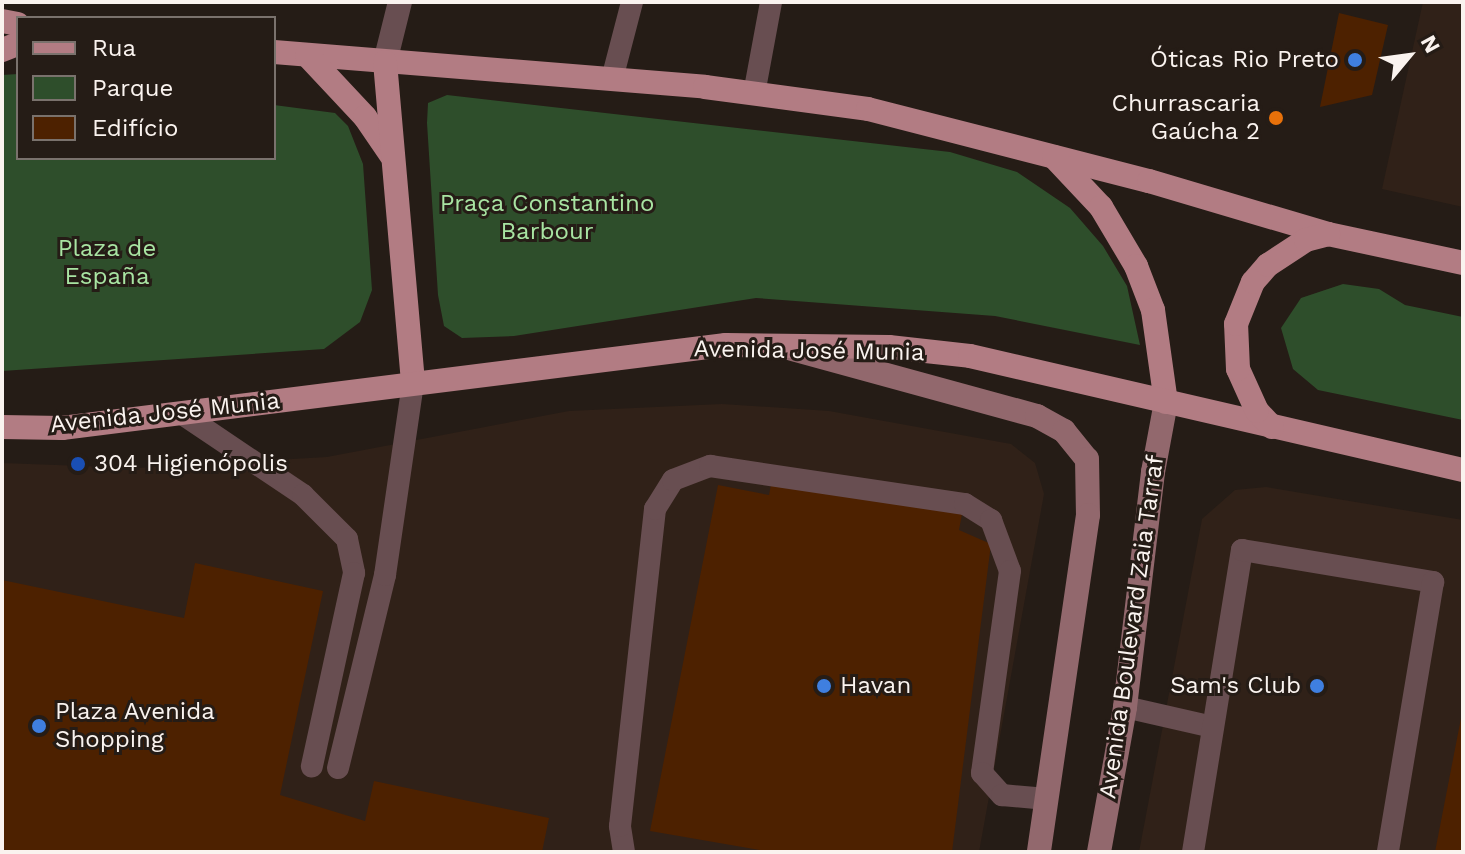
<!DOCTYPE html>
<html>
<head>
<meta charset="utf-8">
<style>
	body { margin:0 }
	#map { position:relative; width:1465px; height:854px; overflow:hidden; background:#251c16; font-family:"Work Sans",sans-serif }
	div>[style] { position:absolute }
	.built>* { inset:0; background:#302118 }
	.green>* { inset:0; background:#2e4e2b }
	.building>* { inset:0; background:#4d2100 }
	.service>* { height:22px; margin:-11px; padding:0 11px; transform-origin:11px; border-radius:11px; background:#684e51 }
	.minor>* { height:24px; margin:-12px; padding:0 12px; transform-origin:12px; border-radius:12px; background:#684e51 }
	.secondary>* { height:24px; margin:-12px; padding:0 12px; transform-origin:12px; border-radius:12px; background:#92686d }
	.primary>* { height:24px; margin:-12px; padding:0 12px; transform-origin:12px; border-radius:12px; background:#b27c83 }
	.dots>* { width:22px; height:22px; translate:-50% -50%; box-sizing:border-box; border:4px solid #251c16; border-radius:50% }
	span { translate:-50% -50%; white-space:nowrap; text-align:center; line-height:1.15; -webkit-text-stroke:6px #251c16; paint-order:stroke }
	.poi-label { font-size:24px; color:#faf3ef }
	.right { translate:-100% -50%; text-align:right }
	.left { translate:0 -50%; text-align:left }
	.park-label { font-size:24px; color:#a8e4a2 }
	.street-label { font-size:24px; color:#faf3ef }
	.frame { position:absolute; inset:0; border:4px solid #faf3ef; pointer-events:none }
	.legend { position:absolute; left:16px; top:16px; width:260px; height:144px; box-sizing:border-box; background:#251c16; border:2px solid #7a726d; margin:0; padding:10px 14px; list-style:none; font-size:24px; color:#faf3ef }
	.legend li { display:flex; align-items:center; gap:16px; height:40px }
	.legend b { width:40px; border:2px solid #7a726d }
	.north { position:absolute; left:1369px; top:16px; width:80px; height:80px; -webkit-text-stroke:6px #251c16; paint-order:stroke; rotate:61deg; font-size:22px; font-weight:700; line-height:32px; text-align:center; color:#faf3ef }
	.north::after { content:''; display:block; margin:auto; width:28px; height:36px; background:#faf3ef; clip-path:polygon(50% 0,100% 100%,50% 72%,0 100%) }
</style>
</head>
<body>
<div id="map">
	<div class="built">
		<i style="clip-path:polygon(1423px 2px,1463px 2px,1463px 207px,1382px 189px)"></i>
		<i style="clip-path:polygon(722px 404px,829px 411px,1011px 444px,1035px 463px,1044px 494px,979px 852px,2px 852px,2px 463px,137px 468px,327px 457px,569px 411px)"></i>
		<i style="clip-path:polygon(1266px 487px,1463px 520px,1463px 852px,1139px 852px,1202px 519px,1235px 490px)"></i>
	</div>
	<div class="green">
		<i style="clip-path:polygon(18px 74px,18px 158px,274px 158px,274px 105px,335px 113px,348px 126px,363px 164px,372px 290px,360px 322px,324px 349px,2px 371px,2px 75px)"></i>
		<i style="clip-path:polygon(447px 95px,950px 152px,1017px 172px,1070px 208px,1103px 246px,1127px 286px,1140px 345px,995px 316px,756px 298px,514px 336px,462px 338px,444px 326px,438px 295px,427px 123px,428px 103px)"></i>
		<i style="clip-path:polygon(1343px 284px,1379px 289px,1405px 305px,1463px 317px,1463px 420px,1318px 390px,1293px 369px,1281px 328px,1301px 298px)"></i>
	</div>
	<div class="building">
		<i style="clip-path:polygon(1339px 13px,1388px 25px,1372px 95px,1320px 107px)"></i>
		<i style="clip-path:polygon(772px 479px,962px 514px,959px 530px,991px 544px,952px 852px,771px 852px,650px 831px,718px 485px,769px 495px)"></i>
		<i style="clip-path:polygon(195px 563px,323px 591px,280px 795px,365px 821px,374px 781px,549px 818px,542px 852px,2px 852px,2px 580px,184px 618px)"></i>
		<i style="clip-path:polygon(1462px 713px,1463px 852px,1435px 852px)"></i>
	</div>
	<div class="service">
		<i style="left:612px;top:79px;width:80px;rotate:-75.4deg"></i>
		<i style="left:754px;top:94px;width:94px;rotate:-79.5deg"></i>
		<i style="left:181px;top:413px;width:147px;rotate:33.9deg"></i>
		<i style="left:303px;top:495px;width:62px;rotate:45deg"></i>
		<i style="left:347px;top:539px;width:35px;rotate:78deg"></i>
		<i style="left:354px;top:573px;width:198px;rotate:102.3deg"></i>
		<i style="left:1125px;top:707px;width:90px;rotate:12.8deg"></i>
		<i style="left:338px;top:768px;width:199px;rotate:-76.3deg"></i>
		<i style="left:385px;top:575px;width:195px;rotate:-81.7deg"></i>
		<i style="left:624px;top:852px;width:26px;rotate:-99deg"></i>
		<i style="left:620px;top:826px;width:319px;rotate:-83.7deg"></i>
		<i style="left:655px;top:509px;width:34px;rotate:-58deg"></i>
		<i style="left:673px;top:480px;width:40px;rotate:-21deg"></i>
		<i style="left:710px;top:466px;width:258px;rotate:8.5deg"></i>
		<i style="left:965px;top:504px;width:31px;rotate:32deg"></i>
		<i style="left:991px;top:520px;width:54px;rotate:69.6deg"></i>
		<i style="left:1010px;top:571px;width:204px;rotate:97.9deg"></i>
		<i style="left:982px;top:773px;width:30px;rotate:48deg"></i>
		<i style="left:1002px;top:795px;width:45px;rotate:5.1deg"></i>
		<i style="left:1193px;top:852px;width:306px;rotate:-80.8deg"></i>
		<i style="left:1242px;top:550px;width:194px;rotate:9.5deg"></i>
		<i style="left:1433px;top:582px;width:274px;rotate:99.5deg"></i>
	</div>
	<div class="minor">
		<i style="left:385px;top:62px;width:62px;rotate:-76deg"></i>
	</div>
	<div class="secondary">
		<i style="left:792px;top:349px;width:254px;rotate:15.3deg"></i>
		<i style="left:1037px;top:416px;width:31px;rotate:29deg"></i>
		<i style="left:1064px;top:431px;width:36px;rotate:51deg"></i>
		<i style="left:1087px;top:459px;width:56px;rotate:89deg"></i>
		<i style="left:1088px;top:515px;width:341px;rotate:98.3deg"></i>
		<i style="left:1099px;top:852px;width:147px;rotate:-79.8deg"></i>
		<i style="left:1125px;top:707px;width:237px;rotate:-83.2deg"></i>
		<i style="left:1153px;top:472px;width:71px;rotate:-79.5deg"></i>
	</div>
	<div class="primary">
		<i style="left:2px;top:21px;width:16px;rotate:11deg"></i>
		<i style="left:2px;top:50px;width:17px;rotate:-21deg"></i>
		<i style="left:274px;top:52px;width:432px;rotate:4.6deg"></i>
		<i style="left:705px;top:87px;width:164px;rotate:7.7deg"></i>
		<i style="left:868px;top:109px;width:290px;rotate:14.4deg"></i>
		<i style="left:1149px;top:181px;width:187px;rotate:16.5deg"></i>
		<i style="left:1328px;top:234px;width:138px;rotate:12.1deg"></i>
		<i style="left:307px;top:55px;width:85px;rotate:46.9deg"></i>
		<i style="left:365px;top:117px;width:46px;rotate:55.6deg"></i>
		<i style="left:385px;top:62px;width:321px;rotate:85deg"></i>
		<i style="left:1054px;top:157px;width:69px;rotate:46.8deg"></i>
		<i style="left:1101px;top:207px;width:69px;rotate:59.3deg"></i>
		<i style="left:1136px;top:266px;width:47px;rotate:68.9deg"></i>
		<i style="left:1153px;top:310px;width:93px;rotate:82deg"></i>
		<i style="left:2px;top:427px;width:60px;rotate:1deg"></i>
		<i style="left:62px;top:428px;width:669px;rotate:-7.13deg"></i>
		<i style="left:726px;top:345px;width:163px;rotate:0.7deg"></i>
		<i style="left:889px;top:347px;width:81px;rotate:6.3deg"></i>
		<i style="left:970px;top:356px;width:506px;rotate:13.02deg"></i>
		<i style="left:1272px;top:427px;width:22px;rotate:-133deg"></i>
		<i style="left:1257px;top:411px;width:46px;rotate:-114.3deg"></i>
		<i style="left:1238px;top:369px;width:45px;rotate:-92.5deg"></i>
		<i style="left:1236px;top:324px;width:45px;rotate:-68deg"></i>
		<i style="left:1253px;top:282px;width:23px;rotate:-49deg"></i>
		<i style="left:1268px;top:265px;width:45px;rotate:-33.3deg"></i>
		<i style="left:1306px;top:240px;width:23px;rotate:-15deg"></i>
	</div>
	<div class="dots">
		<i style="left:1355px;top:60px;background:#3f7fe0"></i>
		<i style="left:1276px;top:118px;background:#e8710a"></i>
		<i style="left:78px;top:464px;background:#1a4fb4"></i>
		<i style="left:824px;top:686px;background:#3f7fe0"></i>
		<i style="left:1317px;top:686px;background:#3f7fe0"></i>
		<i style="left:39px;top:726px;background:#3f7fe0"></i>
	</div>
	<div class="poi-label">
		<span class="right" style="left:1339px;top:60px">Óticas Rio Preto</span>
		<span class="right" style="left:1260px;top:118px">Churrascaria<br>Gaúcha 2</span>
		<span class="left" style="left:94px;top:464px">304 Higienópolis</span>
		<span class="left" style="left:840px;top:686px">Havan</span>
		<span class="right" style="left:1301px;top:686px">Sam's Club</span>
		<span class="left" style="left:55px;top:726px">Plaza Avenida<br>Shopping</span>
	</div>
	<div class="park-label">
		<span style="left:547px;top:218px">Praça Constantino<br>Barbour</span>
		<span style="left:107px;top:263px">Plaza de<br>España</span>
	</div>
	<div class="street-label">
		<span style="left:809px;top:351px;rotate:1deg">Avenida José Munia</span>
		<span style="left:165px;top:413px;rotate:-6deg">Avenida José Munia</span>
		<span style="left:1132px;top:627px;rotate:-82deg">Avenida Boulevard Zaia Tarraf</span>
	</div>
	<div class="frame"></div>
	<ul class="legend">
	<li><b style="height:10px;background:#b27c83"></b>Rua</li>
	<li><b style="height:22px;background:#2e4e2b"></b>Parque</li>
	<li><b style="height:22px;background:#4d2100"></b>Edifício</li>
	</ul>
	<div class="north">N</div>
</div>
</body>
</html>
